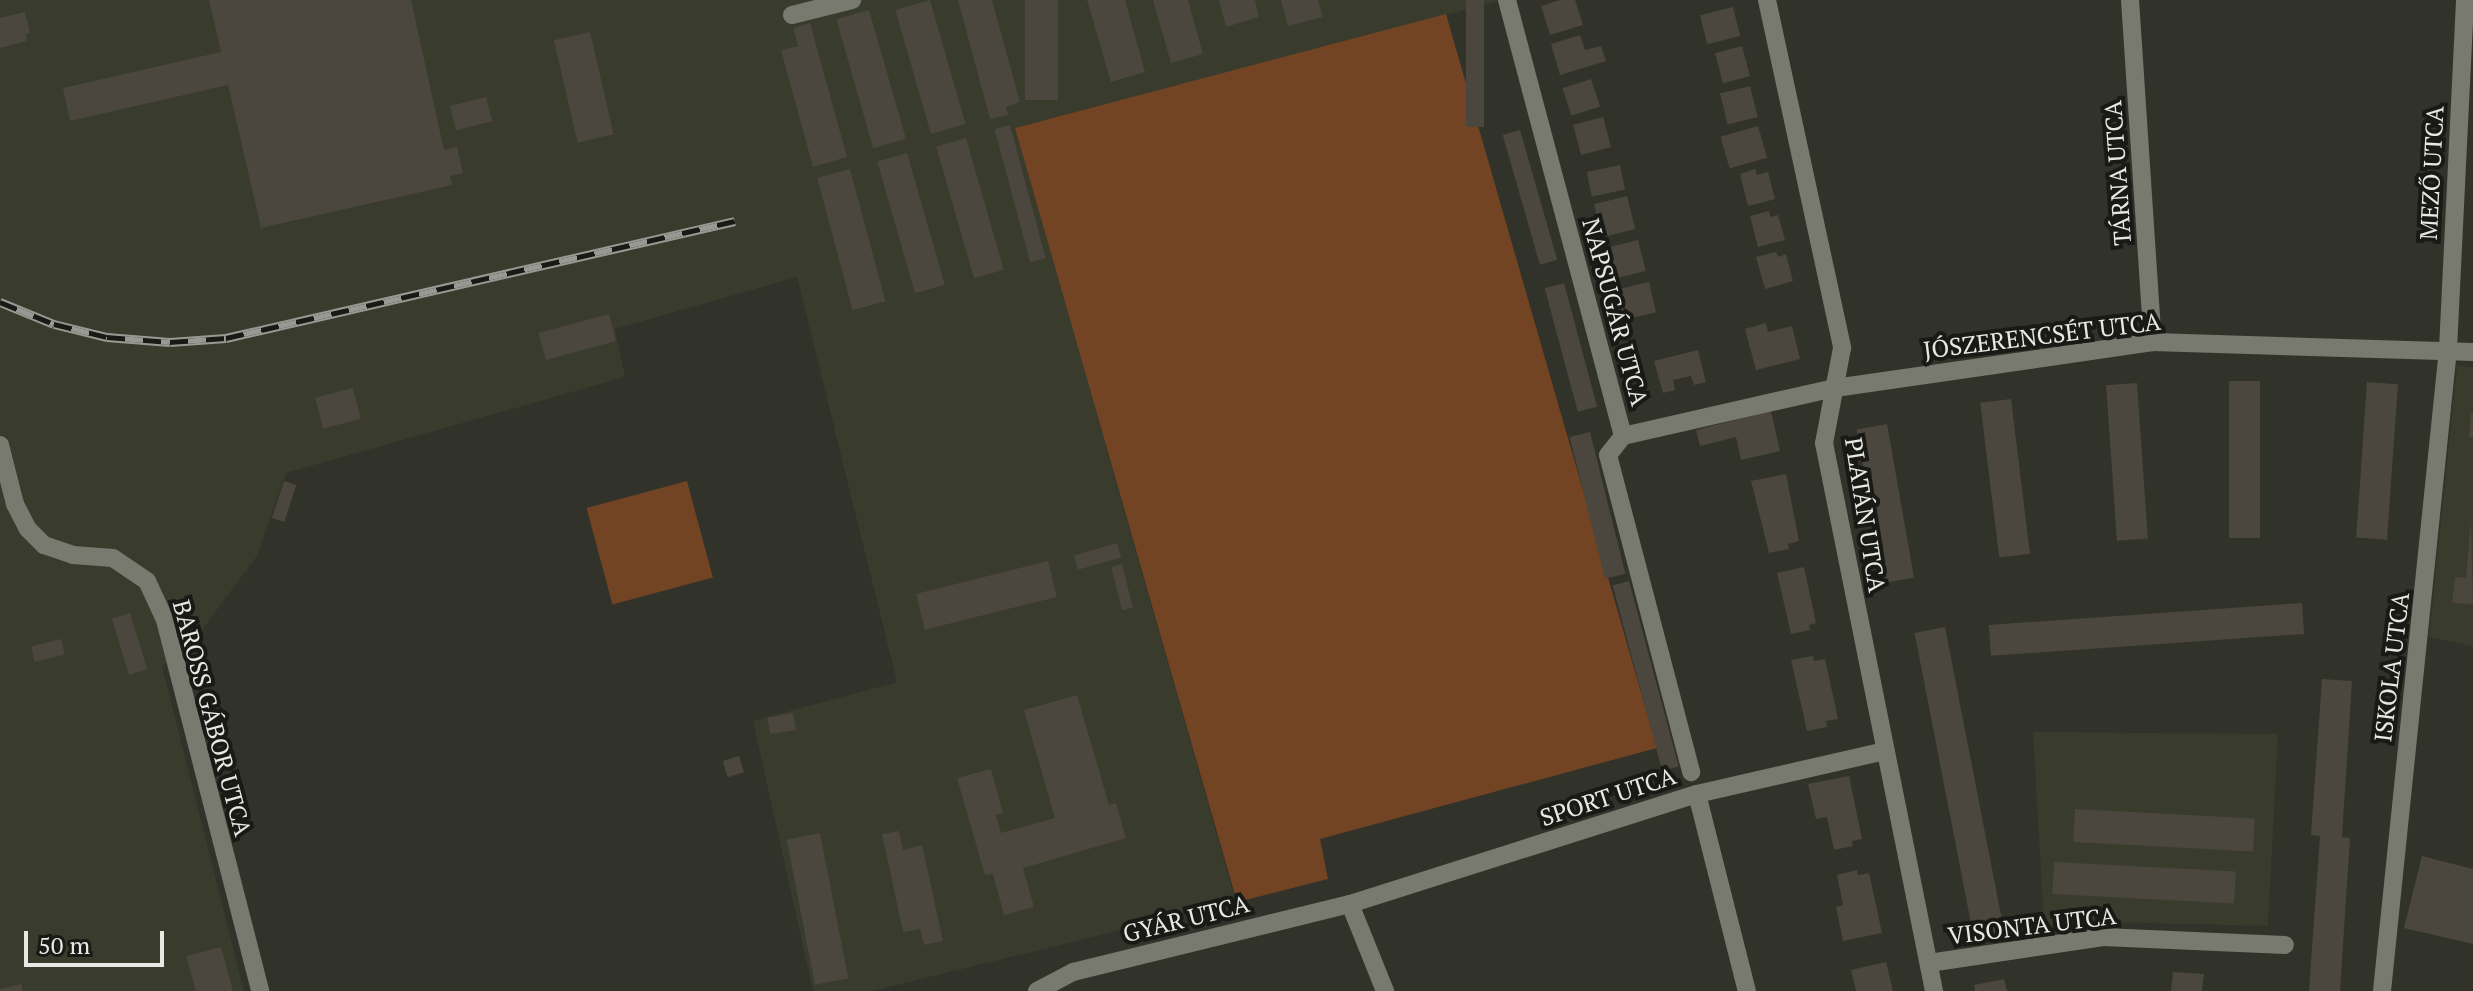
<!DOCTYPE html>
<html>
<head>
<meta charset="utf-8">
<style>
	body { margin:0 }
	#map { position:relative; width:2473px; height:991px; overflow:hidden; background:#31322a; font-family:"PT Serif",serif }
	div>[style] { position:absolute }
	.built>* { inset:0; background:#393b2c }
	.green>* { inset:0; background:#724424; transform-origin:0 0 }
	.building>* { inset:0; background:#4b473e; transform-origin:0 0 }
	.minor>* { height:18px; margin:-9px; padding:0 9px; transform-origin:9px; border-radius:9px; background:#787a70 }
	.rail>* { height:9px; margin-top:-4.5px; transform-origin:0; background:repeating-linear-gradient(90deg,#191916 0 18px,#989993 0 36px); box-sizing:border-box; border-block:2px solid #989993 }
	span { translate:-50% -50%; white-space:nowrap; text-align:center; line-height:1.15; -webkit-text-stroke:8px #191916; paint-order:stroke }
	.street-label { font-size:24px; color:#e8e9e3 }
	.scale { position:absolute; left:24px; top:931px; width:140px; height:36px; box-sizing:border-box; border:4px solid #e8e9e3; border-top:0; padding-left:10px; font-size:24px; line-height:28px; white-space:nowrap; color:#e8e9e3; -webkit-text-stroke:6px #191916; paint-order:stroke }
</style>
</head>
<body>
<div id="map">
	<div class="built">
		<i style="clip-path:polygon(0 0,1504px 0,1015px 128px,1236px 902px,872px 991px,813px 991px,753px 721px,897px 682px,797px 277px,615px 329px,625px 377px,286px 473px,257px 556px,187px 650px,162px 666px,244px 991px,0 991px)"></i>
		<i style="clip-path:polygon(2457px 365px,2473px 367px,2473px 646px,2429px 637px)"></i>
		<i style="clip-path:polygon(2033px 732px,2278px 734px,2268px 926px,2103px 922px,2044px 925px)"></i>
	</div>
	<div class="green">
		<i style="clip-path:polygon(1446px 14px,1657px 748px,1320px 839px,1328px 879px,1237px 902px,1015px 128px)"></i>
		<i style="left:687px;top:481px;width:100px;height:104px;rotate:75deg"></i>
	</div>
	<div class="building">
		<i style="clip-path:polygon(209px 0,411px 0,444px 150px,457px 147px,463px 173px,450px 176px,452px 185px,261px 228px,228px 85px,70px 121px,63px 88px,221px 52px)"></i>
		<i style="left:930px;top:0;width:129px;height:36px;rotate:74deg"></i>
		<i style="clip-path:polygon(958px 0,992px 0,1020px 102px,1006px 107px,1008px 115px,990px 119px)"></i>
		<i style="left:1025px;top:0;width:33px;height:100px"></i>
		<i style="clip-path:polygon(1087px 0,1125px 0,1145px 72px,1111px 82px)"></i>
		<i style="clip-path:polygon(1153px 0,1188px 0,1203px 54px,1171px 63px)"></i>
		<i style="clip-path:polygon(1219px 0,1255px 0,1259px 17px,1226px 27px)"></i>
		<i style="clip-path:polygon(1281px 0,1318px 0,1323px 17px,1288px 26px)"></i>
		<i style="left:1466px;top:0;width:18px;height:127px"></i>
		<i style="clip-path:polygon(1560px 0,1575px 0,1583px 25px,1550px 35px,1541px 6px)"></i>
		<i style="left:1733px;top:7px;width:30px;height:34px;rotate:76deg"></i>
		<i style="left:869px;top:10px;width:134px;height:34px;rotate:74deg"></i>
		<i style="clip-path:polygon(25px 12px,30px 33px,26px 34px,27px 41px,0 48px,0 18px)"></i>
		<i style="clip-path:polygon(810px 23px,847px 157px,813px 167px,781px 50px,798px 46px,793px 28px)"></i>
		<i style="left:590px;top:32px;width:105px;height:37px;rotate:77deg"></i>
		<i style="clip-path:polygon(1580px 35px,1585px 50px,1601px 46px,1606px 61px,1560px 75px,1551px 44px)"></i>
		<i style="left:1742px;top:46px;width:31px;height:28px;rotate:75deg"></i>
		<i style="left:1591px;top:79px;width:29px;height:30px;rotate:72deg"></i>
		<i style="left:1750px;top:86px;width:32px;height:31px;rotate:76deg"></i>
		<i style="left:486px;top:97px;width:25px;height:37px;rotate:76deg"></i>
		<i style="left:1603px;top:117px;width:31px;height:31px;rotate:75deg"></i>
		<i style="left:1010px;top:125px;width:138px;height:16px;rotate:75deg"></i>
		<i style="left:1758px;top:126px;width:33px;height:39px;rotate:74deg"></i>
		<i style="left:1520px;top:130px;width:135px;height:18px;rotate:74deg"></i>
		<i style="left:966px;top:138px;width:137px;height:31px;rotate:74deg"></i>
		<i style="left:907px;top:153px;width:137px;height:31px;rotate:74deg"></i>
		<i style="left:1620px;top:165px;width:25px;height:34px;rotate:78deg"></i>
		<i style="left:850px;top:169px;width:137px;height:34px;rotate:75deg"></i>
		<i style="clip-path:polygon(1755px 169px,1757px 175px,1768px 172px,1775px 199px,1748px 206px,1740px 174px)"></i>
		<i style="left:1627px;top:196px;width:34px;height:34px;rotate:76deg"></i>
		<i style="clip-path:polygon(1769px 211px,1770px 217px,1778px 215px,1785px 240px,1758px 247px,1750px 216px)"></i>
		<i style="left:1638px;top:240px;width:32px;height:31px;rotate:76deg"></i>
		<i style="clip-path:polygon(1776px 252px,1778px 257px,1786px 254px,1793px 281px,1765px 289px,1756px 257px)"></i>
		<i style="left:1649px;top:282px;width:31px;height:33px;rotate:77deg"></i>
		<i style="left:1564px;top:283px;width:128px;height:20px;rotate:75deg"></i>
		<i style="left:609px;top:314px;width:28px;height:73px;rotate:75deg"></i>
		<i style="clip-path:polygon(1766px 323px,1768px 332px,1792px 326px,1800px 359px,1756px 370px,1745px 329px)"></i>
		<i style="clip-path:polygon(1698px 350px,1706px 382px,1694px 385px,1691px 376px,1673px 380px,1675px 390px,1663px 393px,1654px 361px)"></i>
		<i style="left:2229px;top:381px;width:31px;height:157px"></i>
		<i style="left:2367px;top:382px;width:31px;height:156px;rotate:4deg"></i>
		<i style="left:2137px;top:383px;width:156px;height:31px;rotate:86deg"></i>
		<i style="left:353px;top:388px;width:32px;height:39px;rotate:76deg"></i>
		<i style="left:2011px;top:399px;width:156px;height:31px;rotate:83deg"></i>
		<i style="clip-path:polygon(1771px 411px,1780px 451px,1741px 460px,1736px 437px,1700px 446px,1696px 430px)"></i>
		<i style="clip-path:polygon(2471px 414px,2473px 414px,2473px 438px,2469px 437px)"></i>
		<i style="left:1887px;top:424px;width:156px;height:31px;rotate:80deg"></i>
		<i style="left:1590px;top:432px;width:146px;height:21px;rotate:76deg"></i>
		<i style="clip-path:polygon(1786px 474px,1799px 541px,1788px 544px,1789px 549px,1769px 553px,1751px 481px)"></i>
		<i style="left:284px;top:481px;width:13px;height:39px;rotate:18deg"></i>
		<i style="clip-path:polygon(2471px 520px,2473px 604px,2452px 603px,2455px 577px,2466px 578px)"></i>
		<i style="left:1117px;top:543px;width:15px;height:45px;rotate:74deg"></i>
		<i style="left:1048px;top:561px;width:37px;height:136px;rotate:76deg"></i>
		<i style="left:1122px;top:564px;width:45px;height:11px;rotate:76deg"></i>
		<i style="clip-path:polygon(1804px 567px,1816px 623px,1809px 625px,1810px 630px,1791px 634px,1777px 573px)"></i>
		<i style="left:1629px;top:581px;width:192px;height:17px;rotate:75deg"></i>
		<i style="left:2302px;top:603px;width:31px;height:314px;rotate:86deg"></i>
		<i style="left:130px;top:613px;width:59px;height:19px;rotate:73deg"></i>
		<i style="left:1945px;top:627px;width:313px;height:31px;rotate:79deg"></i>
		<i style="left:61px;top:639px;width:16px;height:31px;rotate:76deg"></i>
		<i style="clip-path:polygon(1813px 656px,1814px 661px,1825px 659px,1838px 719px,1826px 721px,1827px 727px,1807px 731px,1791px 660px)"></i>
		<i style="clip-path:polygon(2322px 679px,2352px 681px,2342px 837px,2350px 838px,2340px 991px,2309px 991px,2320px 836px,2311px 835px)"></i>
		<i style="clip-path:polygon(1077px 695px,1109px 805px,1116px 803px,1126px 838px,1023px 868px,1034px 907px,1004px 915px,993px 874px,985px 875px,957px 778px,991px 769px,1003px 813px,996px 815px,1001px 833px,1055px 818px,1024px 710px)"></i>
		<i style="left:793px;top:713px;width:17px;height:26px;rotate:80deg"></i>
		<i style="left:739px;top:756px;width:17px;height:17px;rotate:73deg"></i>
		<i style="clip-path:polygon(1849px 776px,1862px 839px,1852px 841px,1853px 846px,1834px 850px,1827px 817px,1816px 819px,1808px 784px)"></i>
		<i style="left:2075px;top:809px;width:180px;height:33px;rotate:3deg"></i>
		<i style="clip-path:polygon(899px 831px,903px 850px,922px 845px,943px 941px,924px 945px,920px 929px,903px 932px,882px 834px)"></i>
		<i style="left:820px;top:833px;width:148px;height:34px;rotate:79deg"></i>
		<i style="clip-path:polygon(2422px 856px,2473px 869px,2473px 944px,2404px 928px)"></i>
		<i style="left:2054px;top:862px;width:182px;height:32px;rotate:3deg"></i>
		<i style="clip-path:polygon(1857px 870px,1858px 875px,1869px 873px,1882px 933px,1843px 941px,1836px 907px,1843px 905px,1837px 875px)"></i>
		<i style="clip-path:polygon(221px 947px,233px 991px,196px 991px,186px 956px)"></i>
		<i style="clip-path:polygon(1886px 962px,1893px 991px,1856px 991px,1851px 970px)"></i>
		<i style="clip-path:polygon(2173px 972px,2204px 974px,2202px 991px,2171px 991px)"></i>
		<i style="clip-path:polygon(2004px 979px,2007px 991px,1975px 991px,1974px 985px)"></i>
		<i style="clip-path:polygon(21px 984px,23px 991px,0 991px,0 989px)"></i>
	</div>
	<div class="minor">
		<i style="left:1507px;top:0;width:451px;rotate:75.1deg"></i>
		<i style="left:1623px;top:436px;width:24px;rotate:128deg"></i>
		<i style="left:1608px;top:455px;width:328px;rotate:75.3deg"></i>
		<i style="left:1767px;top:0;width:356px;rotate:77.8deg"></i>
		<i style="left:1842px;top:348px;width:97px;rotate:100.7deg"></i>
		<i style="left:1824px;top:443px;width:559px;rotate:78.65deg"></i>
		<i style="left:2130px;top:0;width:343px;rotate:86.2deg"></i>
		<i style="left:792px;top:15px;width:62px;rotate:-14deg"></i>
		<i style="left:1623px;top:436px;width:217px;rotate:-12.8deg"></i>
		<i style="left:1835px;top:388px;width:321px;rotate:-8.2deg"></i>
		<i style="left:2153px;top:342px;width:320px;rotate:1.8deg"></i>
		<i style="left:0;top:445px;width:61px;rotate:75.7deg"></i>
		<i style="left:15px;top:504px;width:28px;rotate:63deg"></i>
		<i style="left:28px;top:529px;width:23px;rotate:45deg"></i>
		<i style="left:44px;top:545px;width:31px;rotate:19deg"></i>
		<i style="left:73px;top:555px;width:40px;rotate:4.3deg"></i>
		<i style="left:113px;top:558px;width:41px;rotate:34.1deg"></i>
		<i style="left:147px;top:581px;width:43px;rotate:65.2deg"></i>
		<i style="left:165px;top:620px;width:383px;rotate:75.6deg"></i>
		<i style="left:1697px;top:794px;width:203px;rotate:75.8deg"></i>
		<i style="left:1350px;top:904px;width:94px;rotate:68.1deg"></i>
		<i style="left:1929px;top:963px;width:176px;rotate:-8.5deg"></i>
		<i style="left:2103px;top:937px;width:182px;rotate:2.5deg"></i>
		<i style="left:1037px;top:991px;width:41px;rotate:-27.8deg"></i>
		<i style="left:1073px;top:972px;width:285px;rotate:-13.8deg"></i>
		<i style="left:1350px;top:904px;width:364px;rotate:-17.6deg"></i>
		<i style="left:1697px;top:794px;width:193px;rotate:-12.9deg"></i>
		<i style="left:2382px;top:991px;width:645px;rotate:-84.13deg"></i>
		<i style="left:2448px;top:349px;width:349px;rotate:-87.2deg"></i>
	</div>
	<div class="rail">
		<i style="left:0;top:302px;width:58px;rotate:22.2deg"></i>
		<i style="left:54px;top:324px;width:55px;rotate:13.8deg"></i>
		<i style="left:107px;top:337px;width:63px;rotate:4.5deg"></i>
		<i style="left:170px;top:342px;width:56px;rotate:-4.1deg"></i>
		<i style="left:226px;top:338px;width:522px;rotate:-12.95deg"></i>
	</div>
	<div class="street-label">
		<span style="left:2118px;top:173px;rotate:-94deg">TÁRNA UTCA</span>
		<span style="left:2432px;top:173px;rotate:-87deg">MEZŐ UTCA</span>
		<span style="left:1615px;top:312px;rotate:75deg">NAPSUGÁR UTCA</span>
		<span style="left:2042px;top:336px;rotate:-7deg">JÓSZERENCSÉT UTCA</span>
		<span style="left:1865px;top:515px;rotate:81deg">PLATÁN UTCA</span>
		<span style="left:2392px;top:667px;rotate:-83deg">ISKOLA UTCA</span>
		<span style="left:212px;top:718px;rotate:75deg">BAROSS GÁBOR UTCA</span>
		<span style="left:1608px;top:797px;rotate:-18deg">SPORT UTCA</span>
		<span style="left:1186px;top:919px;rotate:-14deg">GYÁR UTCA</span>
		<span style="left:2032px;top:926px;rotate:-7deg">VISONTA UTCA</span>
	</div>
	<div class="scale">50 m</div>
</div>
</body>
</html>
